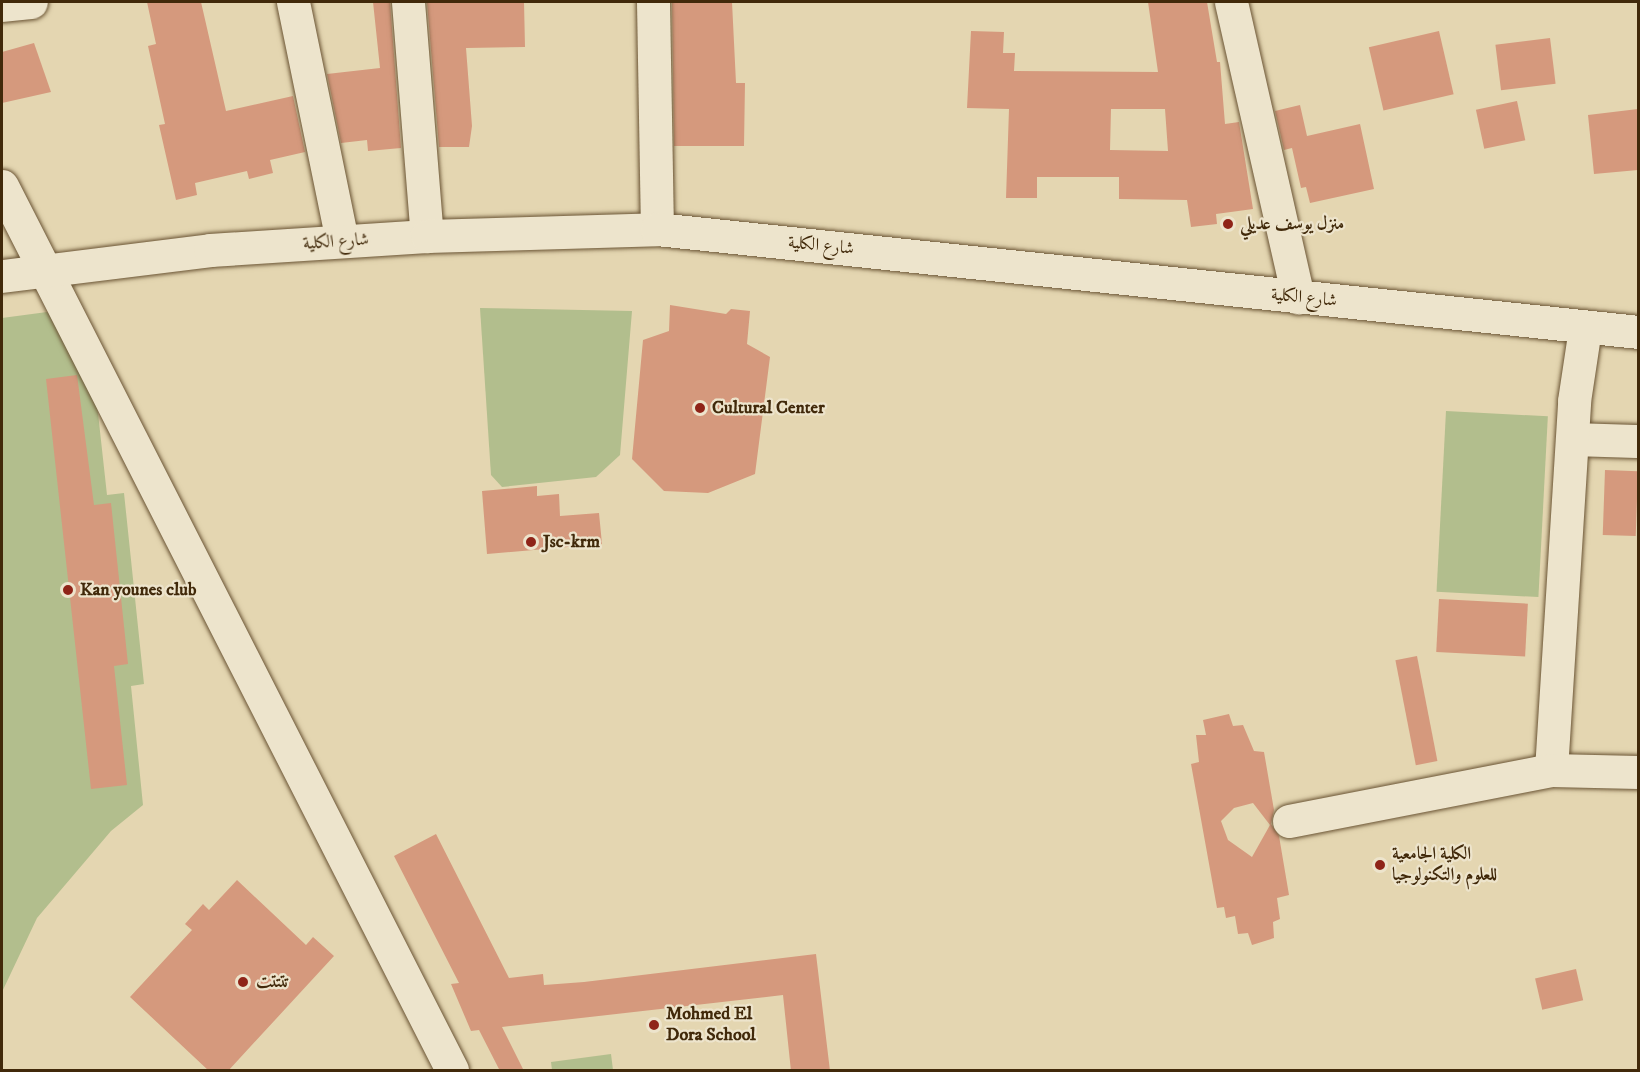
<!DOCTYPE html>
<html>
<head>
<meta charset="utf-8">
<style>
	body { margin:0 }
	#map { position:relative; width:1640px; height:1072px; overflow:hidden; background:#e4d6b1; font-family:"IM FELL DW Pica",Amiri,serif }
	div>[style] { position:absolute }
	.green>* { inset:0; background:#b2be8d; transform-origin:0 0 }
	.building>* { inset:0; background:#d5997d; transform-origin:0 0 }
	.roads { filter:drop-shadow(0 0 2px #6a5434) drop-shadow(0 0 2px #6a5434) }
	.minor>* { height:33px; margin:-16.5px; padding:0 16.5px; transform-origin:16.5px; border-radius:16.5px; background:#ede4cc }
	.dots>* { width:16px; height:16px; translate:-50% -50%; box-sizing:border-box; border:3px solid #ede4cc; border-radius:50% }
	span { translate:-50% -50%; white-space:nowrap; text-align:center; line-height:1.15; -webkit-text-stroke:4.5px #ede4cc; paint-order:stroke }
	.poi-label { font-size:18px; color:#41290a; font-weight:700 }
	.left { translate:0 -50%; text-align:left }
	.street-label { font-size:18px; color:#41290a }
	.frame { position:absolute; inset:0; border:3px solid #41290a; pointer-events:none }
</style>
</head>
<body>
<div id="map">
	<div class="green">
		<i style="clip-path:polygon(480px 308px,632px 311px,620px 455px,596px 477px,502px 487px,491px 475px)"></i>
		<i style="clip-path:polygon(47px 312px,77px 330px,96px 395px,107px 495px,124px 493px,144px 684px,131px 686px,143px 805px,111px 831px,37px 918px,2px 992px,2px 318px)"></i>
		<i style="left:1446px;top:411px;width:102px;height:181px;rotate:3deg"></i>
		<i style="clip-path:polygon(611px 1054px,613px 1070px,552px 1070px,551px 1062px)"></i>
	</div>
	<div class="building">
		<i style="clip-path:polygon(147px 2px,201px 2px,226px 111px,293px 96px,305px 152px,270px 160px,273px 173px,249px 179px,247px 171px,195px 183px,197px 195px,176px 200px,159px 125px,165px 124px,148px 46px,156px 44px)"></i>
		<i style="clip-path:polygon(373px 2px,390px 2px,401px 148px,368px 151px,367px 140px,341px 143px,327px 74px,380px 68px)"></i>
		<i style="clip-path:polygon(427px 2px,524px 2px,525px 47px,466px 48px,472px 126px,469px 147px,439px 147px)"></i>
		<i style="clip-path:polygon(672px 2px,732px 2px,736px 83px,745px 83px,744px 146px,674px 146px)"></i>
		<i style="clip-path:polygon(evenodd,1148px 2px,1207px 2px,1217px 62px,1220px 62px,1225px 124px,1239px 122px,1253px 209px,1216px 214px,1217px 224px,1191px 227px,1187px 200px,1119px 199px,1119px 177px,1037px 177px,1037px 198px,1006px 198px,1009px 109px,967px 108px,971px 31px,1004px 32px,1003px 53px,1015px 53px,1014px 71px,1158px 72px,1148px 2px,1111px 109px,1165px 109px,1168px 151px,1110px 150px,1111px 109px)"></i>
		<i style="left:1439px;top:31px;width:65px;height:72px;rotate:77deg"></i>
		<i style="left:1550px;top:38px;width:46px;height:55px;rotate:83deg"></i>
		<i style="clip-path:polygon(34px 43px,51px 92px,2px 103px,2px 52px)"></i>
		<i style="left:1517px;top:101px;width:40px;height:42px;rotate:78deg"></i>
		<i style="clip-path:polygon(1300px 105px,1307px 136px,1360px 124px,1374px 189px,1310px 203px,1306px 187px,1301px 188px,1292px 148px,1284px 150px,1275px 111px)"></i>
		<i style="clip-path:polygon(1638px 109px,1638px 170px,1594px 174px,1588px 115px)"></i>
		<i style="clip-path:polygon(670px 305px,726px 314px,731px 309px,750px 311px,747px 344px,770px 357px,755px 474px,708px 493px,664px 491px,632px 459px,643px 340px,669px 331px)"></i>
		<i style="clip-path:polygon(77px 375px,94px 505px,111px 503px,128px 664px,114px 666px,127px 785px,91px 789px,46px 379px)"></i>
		<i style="left:1605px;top:470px;width:33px;height:65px;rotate:2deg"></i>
		<i style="clip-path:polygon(537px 486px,537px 496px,559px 494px,560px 516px,599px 513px,602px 544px,487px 554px,482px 491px)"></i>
		<i style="left:1439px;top:599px;width:89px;height:53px;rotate:3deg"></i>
		<i style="left:1417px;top:656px;width:107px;height:22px;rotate:79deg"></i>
		<i style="clip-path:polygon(evenodd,1229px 714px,1233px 726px,1243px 725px,1254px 751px,1264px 752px,1274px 810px,1271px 824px,1279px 836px,1289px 895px,1277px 898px,1280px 919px,1273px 922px,1274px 938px,1252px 945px,1248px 933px,1238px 934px,1235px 916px,1226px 918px,1224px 907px,1217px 908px,1191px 764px,1199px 762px,1196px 735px,1206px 735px,1203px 720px,1229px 714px,1253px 803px,1270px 825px,1252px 857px,1228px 840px,1221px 821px,1234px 808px,1253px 803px)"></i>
		<i style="clip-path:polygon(436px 834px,509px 978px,543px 974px,544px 985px,584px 982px,816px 954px,830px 1071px,791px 1071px,783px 995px,502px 1027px,524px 1071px,500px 1071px,479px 1030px,471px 1031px,451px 984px,459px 983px,394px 856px)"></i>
		<i style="clip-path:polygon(237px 880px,306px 945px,313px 937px,334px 956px,228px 1071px,209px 1071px,130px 997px,192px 930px,185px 924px,203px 904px,209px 910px)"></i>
		<i style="left:1576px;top:969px;width:32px;height:42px;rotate:77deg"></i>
	</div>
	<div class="roads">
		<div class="minor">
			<i style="left:293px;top:2px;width:244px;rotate:78.4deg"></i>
			<i style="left:408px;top:2px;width:235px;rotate:85.4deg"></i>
			<i style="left:653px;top:2px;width:227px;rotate:89deg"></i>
			<i style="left:1231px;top:2px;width:303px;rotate:77.2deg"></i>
			<i style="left:2px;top:5px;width:29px;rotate:-6deg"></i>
			<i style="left:2px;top:186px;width:992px;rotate:63.02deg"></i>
			<i style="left:2px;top:276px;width:210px;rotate:-7.1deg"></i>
			<i style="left:210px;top:250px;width:217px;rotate:-3.7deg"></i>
			<i style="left:427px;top:236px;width:230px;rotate:-1.7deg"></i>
			<i style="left:657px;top:229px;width:986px;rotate:5.99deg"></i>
			<i style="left:1573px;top:439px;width:65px;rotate:1.8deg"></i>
			<i style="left:1551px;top:770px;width:370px;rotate:-86.4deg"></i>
			<i style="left:1574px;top:401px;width:74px;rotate:-81.4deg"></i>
			<i style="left:1289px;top:821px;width:267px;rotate:-11deg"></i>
			<i style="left:1551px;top:770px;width:87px;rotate:1.3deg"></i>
		</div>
	</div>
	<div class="dots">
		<i style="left:1228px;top:224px;background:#8f2418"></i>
		<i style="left:700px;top:408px;background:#8f2418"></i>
		<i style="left:531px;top:542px;background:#8f2418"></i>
		<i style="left:68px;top:590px;background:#8f2418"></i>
		<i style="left:1380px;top:865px;background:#8f2418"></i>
		<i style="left:243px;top:982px;background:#8f2418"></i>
		<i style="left:654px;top:1025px;background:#8f2418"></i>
	</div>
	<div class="poi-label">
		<span class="left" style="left:1240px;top:224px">منزل يوسف عديلي</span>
		<span class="left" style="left:712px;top:408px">Cultural Center</span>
		<span class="left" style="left:543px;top:542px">Jsc-krm</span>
		<span class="left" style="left:80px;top:590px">Kan younes club</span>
		<span class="left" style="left:1392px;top:865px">الكلية الجامعية<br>للعلوم والتكنولوجيا</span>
		<span class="left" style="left:256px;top:982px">تتتتت</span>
		<span class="left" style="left:666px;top:1025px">Mohmed El<br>Dora School</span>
	</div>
	<div class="street-label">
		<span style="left:336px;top:242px;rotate:-4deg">شارع الكلية</span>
		<span style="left:821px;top:246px;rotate:6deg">شارع الكلية</span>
		<span style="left:1304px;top:298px;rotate:6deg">شارع الكلية</span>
	</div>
	<div class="frame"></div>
</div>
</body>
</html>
